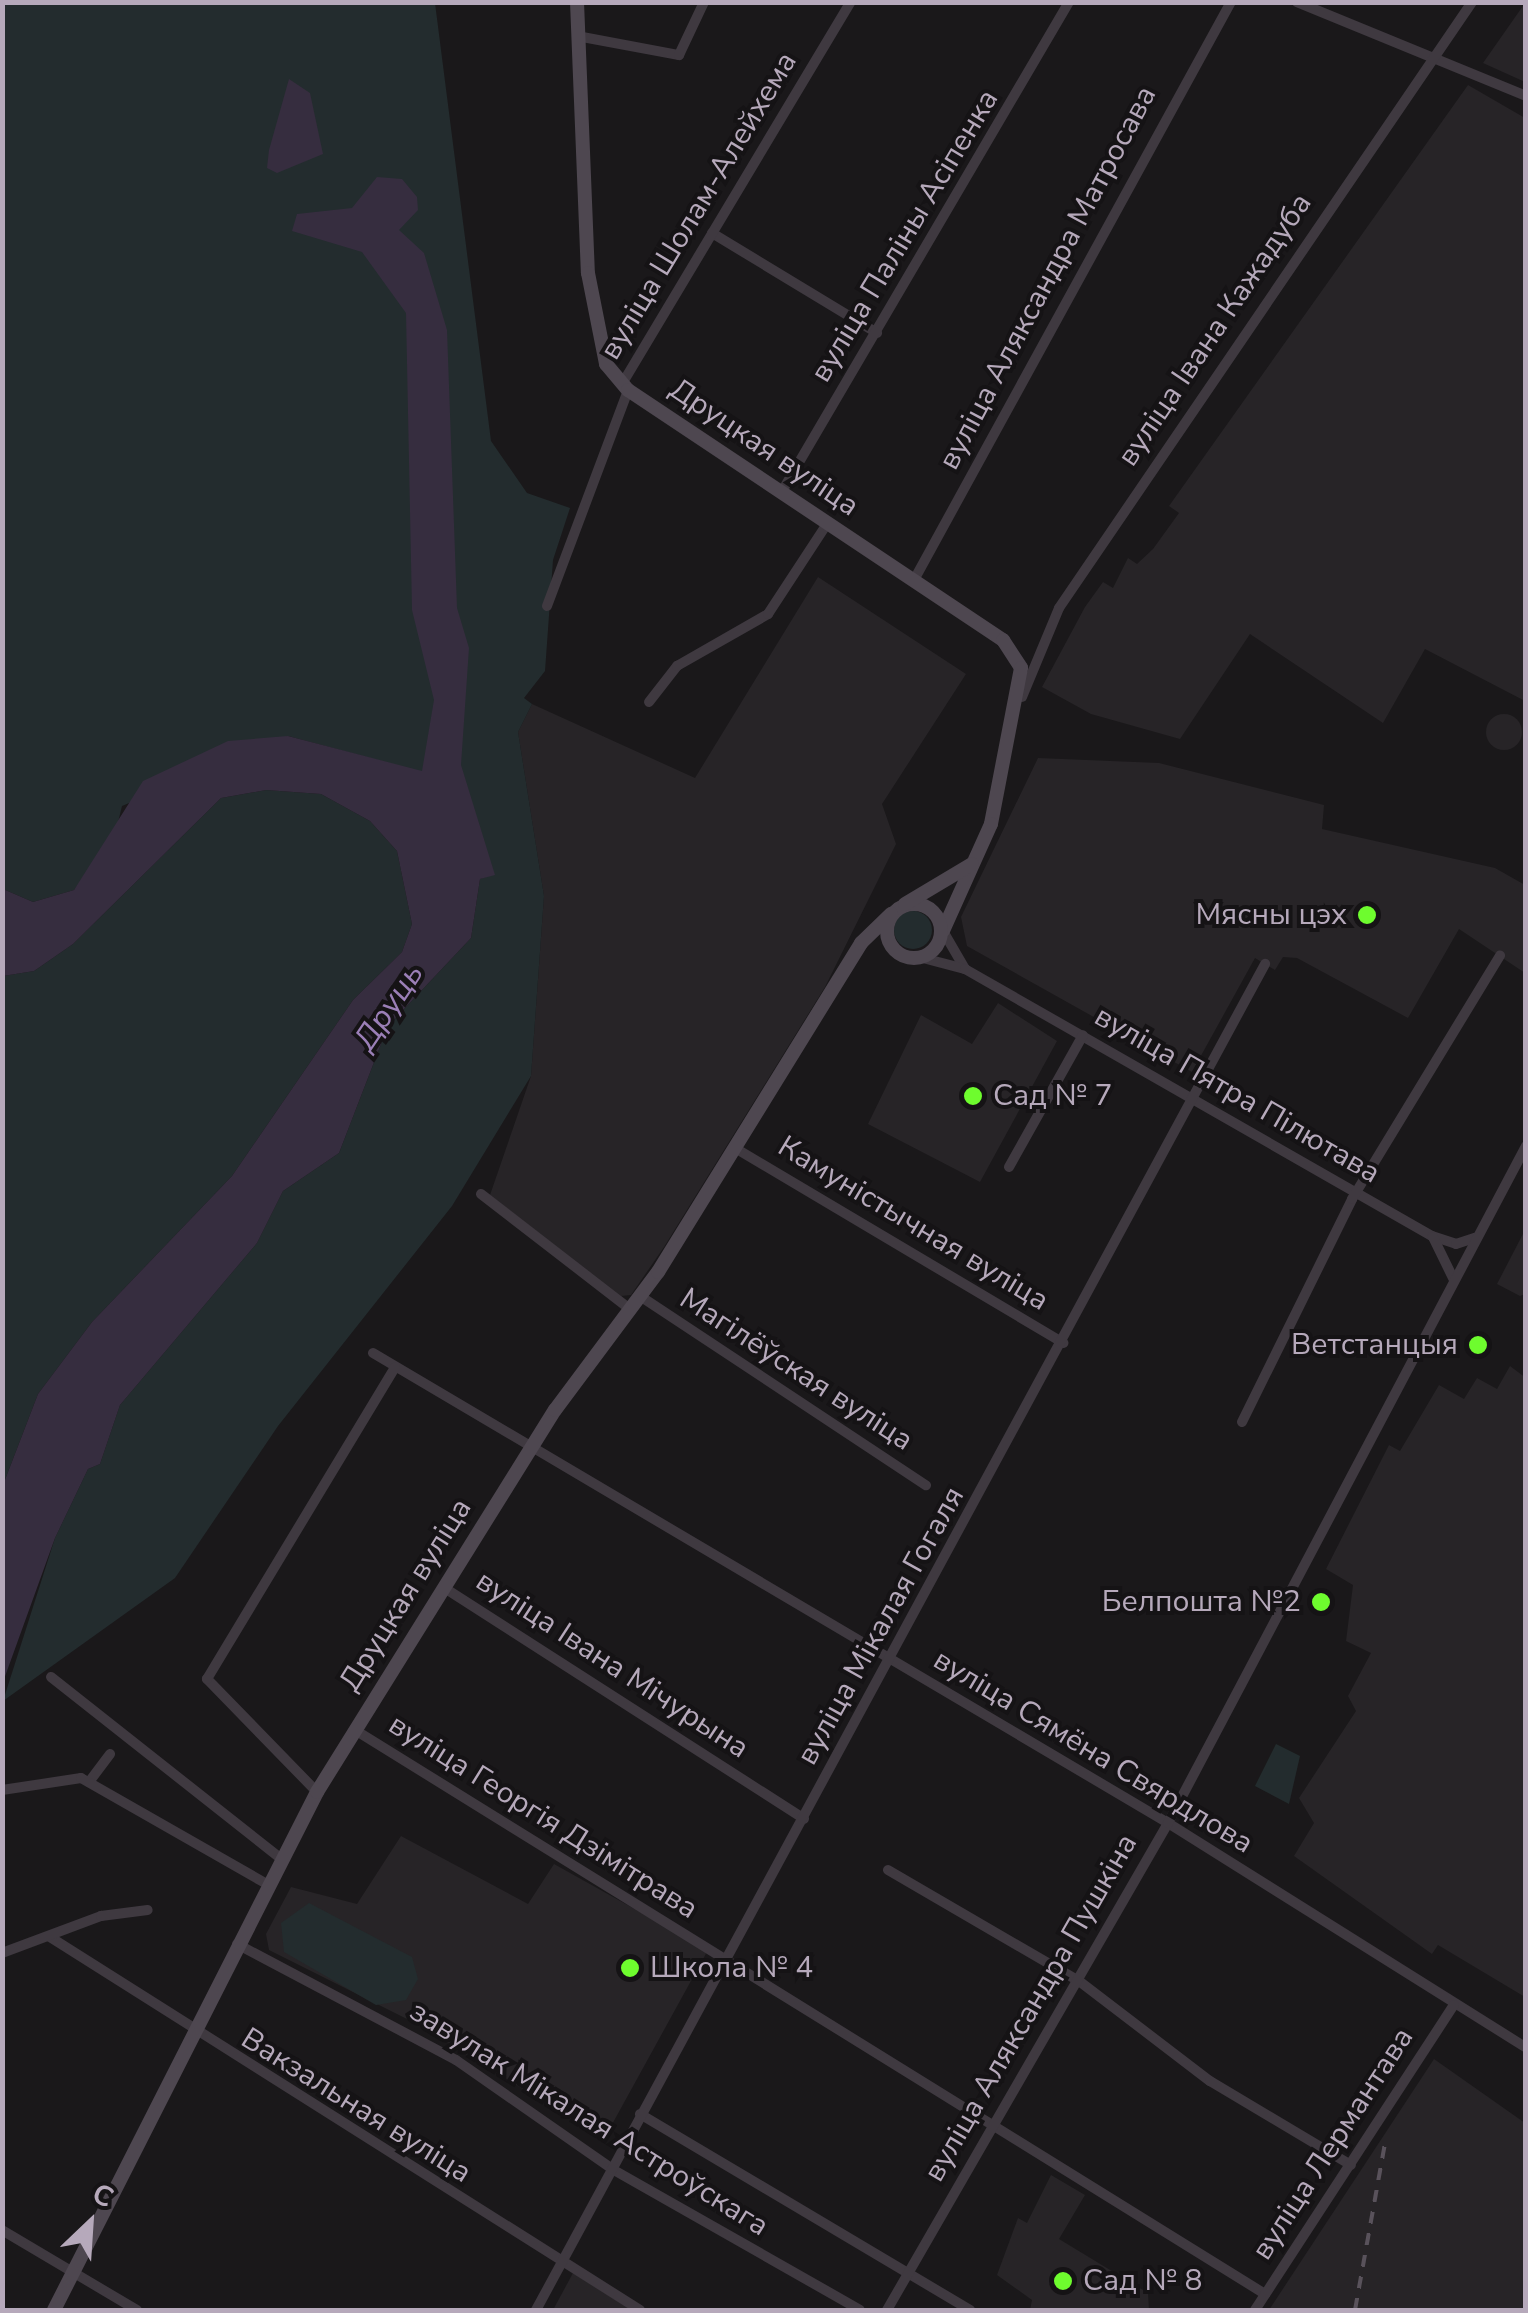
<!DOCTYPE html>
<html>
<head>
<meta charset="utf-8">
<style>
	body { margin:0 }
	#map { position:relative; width:1528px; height:2313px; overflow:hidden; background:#1a181a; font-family:"Nunito Sans",sans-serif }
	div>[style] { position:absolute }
	.built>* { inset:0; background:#272427 }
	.round { border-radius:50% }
	.green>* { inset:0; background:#232c2e }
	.water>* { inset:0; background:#362d3f }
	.minor>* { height:10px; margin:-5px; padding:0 5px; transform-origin:5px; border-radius:5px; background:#3f3940 }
	.secondary>* { height:14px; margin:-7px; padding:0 7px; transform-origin:7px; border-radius:7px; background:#4e4750 }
	.secondary>.ring { margin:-7px; padding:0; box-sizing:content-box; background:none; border:14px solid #4e4750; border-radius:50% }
	.rail>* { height:4px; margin-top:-2px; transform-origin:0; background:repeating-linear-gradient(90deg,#59525b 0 12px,transparent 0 22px) }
	.dots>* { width:28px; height:28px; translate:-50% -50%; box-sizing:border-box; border:5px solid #151315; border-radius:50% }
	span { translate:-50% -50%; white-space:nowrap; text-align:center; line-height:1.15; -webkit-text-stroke:8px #151315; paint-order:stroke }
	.street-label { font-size:30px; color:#b6a9bb }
	.poi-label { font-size:30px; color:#b6a9bb }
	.right { translate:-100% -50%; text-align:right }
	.left { translate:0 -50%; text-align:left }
	.water-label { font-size:32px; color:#9b7fb7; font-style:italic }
	.frame { position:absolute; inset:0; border:5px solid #b6a9bb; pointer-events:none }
	.north { position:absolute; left:40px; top:2173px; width:100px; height:100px; -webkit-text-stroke:8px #151315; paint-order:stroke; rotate:25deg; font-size:28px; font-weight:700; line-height:40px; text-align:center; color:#b6a9bb }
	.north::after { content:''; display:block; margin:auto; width:35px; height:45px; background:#b6a9bb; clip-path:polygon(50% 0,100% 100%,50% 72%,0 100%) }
</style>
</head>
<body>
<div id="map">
	<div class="built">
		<i style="clip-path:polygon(1525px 3px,1525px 82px,1483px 63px)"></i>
		<i style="clip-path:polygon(1468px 85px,1525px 118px,1525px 701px,1425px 649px,1383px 723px,1250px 634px,1180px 739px,1091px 714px,1042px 687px,1085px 607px,1103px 582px,1113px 588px,1128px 558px,1137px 564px,1153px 549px,1179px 513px,1169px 506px)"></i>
		<i style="clip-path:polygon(818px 577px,966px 674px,882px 804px,896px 844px,825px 987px,664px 1247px,631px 1295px,621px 1296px,490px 1195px,531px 1076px,544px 896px,518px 732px,532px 704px,695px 778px)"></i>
		<i class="round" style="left:1486px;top:714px;width:36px;height:36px"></i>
		<i style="clip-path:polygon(1038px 758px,1159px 763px,1324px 805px,1322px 829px,1495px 868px,1525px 885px,1525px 973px,1459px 929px,1408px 1018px,1297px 958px,1283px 957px,1275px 970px,1255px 958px,1192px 1072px,967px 946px,961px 917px)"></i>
		<i style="clip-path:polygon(998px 1003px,1057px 1041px,980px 1182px,868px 1124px,921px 1015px,972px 1044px)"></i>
		<i style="clip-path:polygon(1525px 1230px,1525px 1294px,1520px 1296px,1497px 1284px)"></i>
		<i style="clip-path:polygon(1510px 1366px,1526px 1378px,1525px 1997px,1438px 1945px,1432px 1954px,1294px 1856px,1314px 1823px,1299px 1798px,1356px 1711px,1348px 1696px,1371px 1653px,1346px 1641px,1353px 1585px,1326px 1569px,1389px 1445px,1400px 1451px,1439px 1385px,1464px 1399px,1477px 1378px,1497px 1389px)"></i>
		<i style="clip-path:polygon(401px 1836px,528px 1904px,554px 1864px,708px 1950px,604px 2139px,417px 2024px,269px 1950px,266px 1934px,291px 1887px,357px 1904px)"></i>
		<i style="clip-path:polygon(1434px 2059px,1525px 2123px,1525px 2310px,1269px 2310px)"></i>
		<i style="clip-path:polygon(1051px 2175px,1085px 2195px,1059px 2239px,1148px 2293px,1149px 2310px,1030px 2310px,1032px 2300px,997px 2275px,1018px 2218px,1027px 2223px)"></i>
		<i style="clip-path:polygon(573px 2273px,632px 2310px,553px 2310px)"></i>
	</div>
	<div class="green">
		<i style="clip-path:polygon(3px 3px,435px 3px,491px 441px,527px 493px,570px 508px,553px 560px,545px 671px,524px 698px,532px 704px,518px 732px,544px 896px,531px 1076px,452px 1206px,278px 1426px,175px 1578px,3px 1701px,55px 1538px,88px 1469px,100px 1464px,120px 1405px,257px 1243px,283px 1191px,339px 1153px,388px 1026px,471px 938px,480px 879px,494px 874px,422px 772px,288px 736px,122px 806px,115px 835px,74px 890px,33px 902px,3px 889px)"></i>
		<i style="clip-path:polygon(266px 790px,321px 794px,370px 821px,397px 851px,412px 924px,402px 952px,353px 1000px,232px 1176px,92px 1322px,38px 1394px,3px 1485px,3px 976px,34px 971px,73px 944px,221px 798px)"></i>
		<i class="round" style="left:894px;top:911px;width:38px;height:38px"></i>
		<i style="clip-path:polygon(1276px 1744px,1300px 1756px,1289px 1804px,1255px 1786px)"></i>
		<i style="clip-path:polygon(309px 1903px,412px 1957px,418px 1979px,406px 2000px,376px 2005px,284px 1952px,281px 1923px)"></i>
	</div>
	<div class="water">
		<i style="clip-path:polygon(289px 79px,310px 93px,323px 154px,277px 173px,267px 168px,269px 150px)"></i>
		<i style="clip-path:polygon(377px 177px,402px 179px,417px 197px,418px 210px,399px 230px,424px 253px,447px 330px,457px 608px,469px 648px,461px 765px,495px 875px,480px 879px,471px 938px,388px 1026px,339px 1153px,283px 1191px,257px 1243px,120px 1405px,100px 1464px,88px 1469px,55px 1538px,3px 1682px,3px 1485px,38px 1394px,92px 1322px,232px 1176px,353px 1000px,402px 952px,412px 924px,397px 851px,370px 821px,321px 794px,266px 790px,221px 798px,73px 944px,34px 971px,3px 976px,3px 889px,33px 902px,74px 890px,143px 781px,228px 741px,288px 736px,422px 771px,434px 700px,412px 610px,406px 313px,362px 252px,292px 231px,297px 214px,352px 208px)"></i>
	</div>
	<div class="minor">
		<i style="left:1297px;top:2px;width:248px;rotate:22.3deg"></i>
		<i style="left:577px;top:36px;width:104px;rotate:10.6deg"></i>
		<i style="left:679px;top:55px;width:59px;rotate:-64.7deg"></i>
		<i style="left:712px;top:233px;width:193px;rotate:31.2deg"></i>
		<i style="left:622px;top:384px;width:445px;rotate:-59.1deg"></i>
		<i style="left:781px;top:493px;width:569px;rotate:-59.61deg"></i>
		<i style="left:914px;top:580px;width:659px;rotate:-61.26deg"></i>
		<i style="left:547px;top:606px;width:231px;rotate:-69.4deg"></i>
		<i style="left:1022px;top:697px;width:96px;rotate:-67.4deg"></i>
		<i style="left:1059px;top:608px;width:733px;rotate:-55.72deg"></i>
		<i style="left:649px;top:702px;width:46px;rotate:-52.1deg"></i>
		<i style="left:677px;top:666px;width:105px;rotate:-29.7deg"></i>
		<i style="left:768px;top:614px;width:108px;rotate:-56.8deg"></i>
		<i style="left:943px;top:931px;width:44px;rotate:59.9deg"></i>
		<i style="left:919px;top:957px;width:48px;rotate:14.6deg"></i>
		<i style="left:965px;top:969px;width:538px;rotate:29.76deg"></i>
		<i style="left:1432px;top:1236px;width:25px;rotate:18deg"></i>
		<i style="left:1456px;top:1244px;width:20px;rotate:-18deg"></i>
		<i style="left:735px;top:1148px;width:382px;rotate:30.7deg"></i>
		<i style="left:1009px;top:1167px;width:151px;rotate:-60.7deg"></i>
		<i style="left:481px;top:1194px;width:188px;rotate:37.7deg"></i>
		<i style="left:1433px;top:1237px;width:46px;rotate:64deg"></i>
		<i style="left:640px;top:1296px;width:343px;rotate:33.5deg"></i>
		<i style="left:373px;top:1353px;width:924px;rotate:30.59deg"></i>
		<i style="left:1168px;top:1823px;width:423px;rotate:32.1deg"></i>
		<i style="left:1242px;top:1422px;width:249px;rotate:-63.7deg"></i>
		<i style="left:1352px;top:1199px;width:285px;rotate:-58.7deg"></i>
		<i style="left:443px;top:1587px;width:429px;rotate:32.7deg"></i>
		<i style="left:51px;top:1677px;width:292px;rotate:38.3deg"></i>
		<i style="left:355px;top:1730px;width:1071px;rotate:31.79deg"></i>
		<i style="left:89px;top:1782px;width:35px;rotate:-53deg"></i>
		<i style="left:2px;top:1790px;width:80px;rotate:-8.6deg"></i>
		<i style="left:81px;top:1778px;width:214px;rotate:29.7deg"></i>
		<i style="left:317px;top:1792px;width:158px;rotate:-134.2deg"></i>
		<i style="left:207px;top:1679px;width:364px;rotate:-58.9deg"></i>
		<i style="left:888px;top:1870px;width:221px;rotate:30.2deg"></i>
		<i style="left:1079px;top:1981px;width:165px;rotate:37.4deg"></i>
		<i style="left:1210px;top:2081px;width:164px;rotate:30.8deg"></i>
		<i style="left:50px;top:1937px;width:698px;rotate:32.3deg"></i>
		<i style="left:237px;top:1944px;width:248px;rotate:27.9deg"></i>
		<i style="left:456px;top:2060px;width:190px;rotate:34.9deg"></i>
		<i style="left:612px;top:2169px;width:285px;rotate:29.6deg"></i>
		<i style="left:2px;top:1953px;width:106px;rotate:-20.5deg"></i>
		<i style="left:101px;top:1916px;width:47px;rotate:-7.3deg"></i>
		<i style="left:640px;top:2114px;width:384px;rotate:30.7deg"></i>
		<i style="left:2px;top:2230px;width:157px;rotate:30.7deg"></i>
		<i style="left:536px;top:2310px;width:1531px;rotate:-61.56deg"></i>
		<i style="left:887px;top:2310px;width:562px;rotate:-60.01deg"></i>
		<i style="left:1168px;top:1823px;width:766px;rotate:-62.13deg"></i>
		<i style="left:1255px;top:2310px;width:364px;rotate:-56.9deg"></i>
	</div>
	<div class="secondary">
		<i style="left:577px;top:2px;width:271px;rotate:87.7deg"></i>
		<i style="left:588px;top:273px;width:93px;rotate:78.8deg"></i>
		<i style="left:606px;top:364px;width:34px;rotate:50deg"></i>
		<i style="left:628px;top:390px;width:451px;rotate:33.7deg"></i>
		<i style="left:1003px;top:640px;width:33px;rotate:57deg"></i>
		<i style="left:1021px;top:668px;width:159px;rotate:100.9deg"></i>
		<i style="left:991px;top:824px;width:117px;rotate:114.2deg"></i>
		<i class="ring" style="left:887px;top:904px;width:40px;height:40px"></i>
		<i style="left:905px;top:904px;width:78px;rotate:-30.8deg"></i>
		<i style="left:54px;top:2310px;width:581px;rotate:-63.08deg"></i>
		<i style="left:317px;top:1792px;width:450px;rotate:-58.1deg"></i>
		<i style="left:555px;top:1410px;width:172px;rotate:-53.3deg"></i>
		<i style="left:658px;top:1272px;width:387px;rotate:-58.3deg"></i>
		<i style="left:861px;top:943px;width:42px;rotate:-44deg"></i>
	</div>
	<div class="rail">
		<i style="left:1355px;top:2310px;width:170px;rotate:-79.8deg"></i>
	</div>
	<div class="dots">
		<i style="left:1367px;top:915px;background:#6efc2e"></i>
		<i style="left:973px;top:1096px;background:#6efc2e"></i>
		<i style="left:1478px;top:1345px;background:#6efc2e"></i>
		<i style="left:1321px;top:1602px;background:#6efc2e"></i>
		<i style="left:630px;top:1968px;background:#6efc2e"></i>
		<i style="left:1063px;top:2281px;background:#6efc2e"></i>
	</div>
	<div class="street-label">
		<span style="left:699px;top:206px;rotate:-59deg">вуліца Шолам-Алейхема</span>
		<span style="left:905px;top:236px;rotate:-59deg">вуліца Паліны Асіпенка</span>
		<span style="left:1048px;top:278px;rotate:-62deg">вуліца Аляксандра Матросава</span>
		<span style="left:1215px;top:330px;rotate:-56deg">вуліца Івана Кажадуба</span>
		<span style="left:764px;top:448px;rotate:34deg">Друцкая вуліца</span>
		<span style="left:1237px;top:1095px;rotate:30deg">вуліца Пятра Пілютава</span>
		<span style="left:913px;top:1224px;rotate:31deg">Камуністычная вуліца</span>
		<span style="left:796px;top:1370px;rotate:33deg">Магілёўская вуліца</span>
		<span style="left:406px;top:1595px;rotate:-58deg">Друцкая вуліца</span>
		<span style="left:881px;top:1626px;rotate:-61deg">вуліца Мікалая Гогаля</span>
		<span style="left:612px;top:1665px;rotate:33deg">вуліца Івана Мічурына</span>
		<span style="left:1093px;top:1752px;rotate:31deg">вуліца Сямёна Свярдлова</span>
		<span style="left:543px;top:1817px;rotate:32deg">вуліца Георгія Дзімітрава</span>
		<span style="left:1031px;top:2008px;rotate:-60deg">вуліца Аляксандра Пушкіна</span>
		<span style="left:356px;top:2106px;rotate:32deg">Вакзальная вуліца</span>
		<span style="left:589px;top:2119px;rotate:32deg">завулак Мікалая Астроўскага</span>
		<span style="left:1333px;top:2144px;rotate:-57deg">вуліца Лермантава</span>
	</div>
	<div class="poi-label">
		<span class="right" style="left:1347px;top:915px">Мясны цэх</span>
		<span class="left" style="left:993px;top:1096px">Сад № 7</span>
		<span class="right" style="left:1458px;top:1345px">Ветстанцыя</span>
		<span class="right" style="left:1301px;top:1602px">Белпошта №2</span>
		<span class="left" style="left:650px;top:1968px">Школа № 4</span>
		<span class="left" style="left:1083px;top:2281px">Сад № 8</span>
	</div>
	<div class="water-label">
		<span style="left:389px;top:1007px;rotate:-56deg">Друць</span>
	</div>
	<div class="frame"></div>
	<div class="north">С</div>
</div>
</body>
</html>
